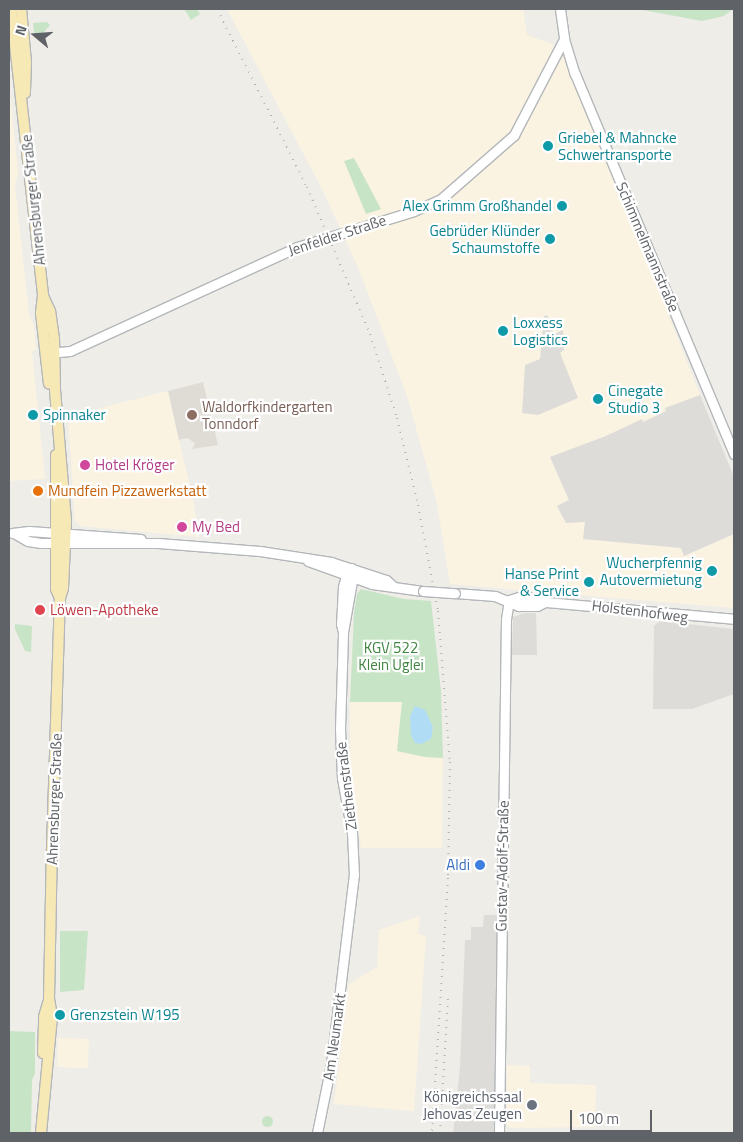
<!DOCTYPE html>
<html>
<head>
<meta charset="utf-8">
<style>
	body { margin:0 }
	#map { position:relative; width:743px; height:1142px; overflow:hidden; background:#efede8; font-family:"Titillium Web",sans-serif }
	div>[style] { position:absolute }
	.commercial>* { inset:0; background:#fbf3e1; transform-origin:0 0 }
	.industrial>* { inset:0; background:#dedcd9 }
	.education>* { inset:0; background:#dfdcd6 }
	.green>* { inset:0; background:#c8e4c7 }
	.round { border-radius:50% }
	.water>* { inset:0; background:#b0dcf6 }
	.roads { filter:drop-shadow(1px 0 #b4b7ba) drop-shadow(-1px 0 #b4b7ba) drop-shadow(0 1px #b4b7ba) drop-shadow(0 -1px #b4b7ba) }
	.tertiary>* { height:9px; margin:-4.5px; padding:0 4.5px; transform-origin:4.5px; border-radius:4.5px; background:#fff }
	.secondary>* { height:9px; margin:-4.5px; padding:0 4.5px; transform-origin:4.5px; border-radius:4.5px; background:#fff }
	.primary>* { height:10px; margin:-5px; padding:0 5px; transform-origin:5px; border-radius:5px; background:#f7e9b5 }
	.rail>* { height:2px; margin-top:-1px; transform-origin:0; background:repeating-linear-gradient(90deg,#b3b4b4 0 1px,transparent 0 7px) }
	.bridges { filter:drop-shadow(1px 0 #b4b6ba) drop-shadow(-1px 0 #b4b6ba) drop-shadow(0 1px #b4b6ba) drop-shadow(0 -1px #b4b6ba) }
	.secondary-bridge>* { height:9px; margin:-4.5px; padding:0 4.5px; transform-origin:4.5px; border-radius:4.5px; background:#fff }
	.dots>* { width:14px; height:14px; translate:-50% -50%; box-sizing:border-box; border:2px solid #fff; border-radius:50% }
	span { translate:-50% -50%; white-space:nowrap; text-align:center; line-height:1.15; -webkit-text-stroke:4.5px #fff; paint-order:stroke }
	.culture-label { font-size:15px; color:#0d838f }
	.left { translate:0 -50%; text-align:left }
	.right { translate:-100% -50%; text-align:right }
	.street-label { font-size:15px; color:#5f6266 }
	.education-label { font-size:15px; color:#785e54 }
	.hotel-label { font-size:15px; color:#b23c85 }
	.food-label { font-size:15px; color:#c56008 }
	.health-label { font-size:15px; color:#be3a42 }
	.park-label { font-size:15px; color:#408440 }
	.shop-label { font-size:15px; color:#366cbe }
	.worship-label { font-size:15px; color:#5b616d }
	.frame { position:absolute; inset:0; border:10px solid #5f6266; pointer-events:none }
	.north { position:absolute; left:10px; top:10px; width:50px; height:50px; -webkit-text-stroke:4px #fff; paint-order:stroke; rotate:288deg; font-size:14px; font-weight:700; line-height:20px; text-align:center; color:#5f6266 }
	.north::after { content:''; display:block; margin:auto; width:18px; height:22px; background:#5f6266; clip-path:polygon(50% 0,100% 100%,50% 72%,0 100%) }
	.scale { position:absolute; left:570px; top:1110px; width:82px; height:22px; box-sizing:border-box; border:2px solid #5f6266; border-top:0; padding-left:6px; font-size:15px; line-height:18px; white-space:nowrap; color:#5f6266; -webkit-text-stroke:4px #fff; paint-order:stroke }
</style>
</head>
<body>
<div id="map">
	<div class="commercial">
		<div style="clip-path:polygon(227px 9px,523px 9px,527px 35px,552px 44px,570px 66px,700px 395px,665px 408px,667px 411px,643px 422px,642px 419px,606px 436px,550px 457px,569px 500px,557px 506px,562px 516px,585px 522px,584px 539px,681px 548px,684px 556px,734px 534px,734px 608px,450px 584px,437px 503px,407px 396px,358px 267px,322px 189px)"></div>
		<div style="clip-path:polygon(9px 83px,18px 173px,15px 185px,29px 315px,34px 325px,36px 349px,32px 352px,45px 479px,9px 481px)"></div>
		<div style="clip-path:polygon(168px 391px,195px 509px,198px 537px,81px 526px,75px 521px,68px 417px,88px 415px,88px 411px)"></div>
		<div style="clip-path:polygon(350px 702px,402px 702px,397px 751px,425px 757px,443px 758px,442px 848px,361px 848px,350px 770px)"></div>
		<div style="clip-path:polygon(420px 916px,418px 934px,426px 936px,414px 1111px,334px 1104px,349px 984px,377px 967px,379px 930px)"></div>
		<div style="left:89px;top:1039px;width:29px;height:31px;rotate:92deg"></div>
		<div style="clip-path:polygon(507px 1065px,530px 1066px,530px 1083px,596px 1085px,595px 1127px,510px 1128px,506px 1124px)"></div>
	</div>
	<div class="industrial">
		<div style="clip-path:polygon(547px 315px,554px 334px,563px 330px,564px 350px,560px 353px,578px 398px,538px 415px,522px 413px,525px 365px,540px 359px,544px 316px)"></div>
		<div style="clip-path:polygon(700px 395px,734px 477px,734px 534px,684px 556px,681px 548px,583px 539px,585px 522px,566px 523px,557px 506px,569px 500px,550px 457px,606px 436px,642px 419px,643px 422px,666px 411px,665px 408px)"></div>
		<div style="clip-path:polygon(525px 613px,536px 613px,537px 655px,512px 655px,513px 617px)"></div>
		<div style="clip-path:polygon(660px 621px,734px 629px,734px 694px,692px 709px,653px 709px,654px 626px)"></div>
		<div style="clip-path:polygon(484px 915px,497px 915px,495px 1133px,453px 1133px,460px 1067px,465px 940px,471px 940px,471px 927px,483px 927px)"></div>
	</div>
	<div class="education">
		<div style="clip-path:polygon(203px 382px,218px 445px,192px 449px,195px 443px,187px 438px,179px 440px,168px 391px)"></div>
	</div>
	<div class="green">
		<div style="clip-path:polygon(184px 9px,197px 9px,200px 14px,191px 20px)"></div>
		<div style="clip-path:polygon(637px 9px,733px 9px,724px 16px,702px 21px)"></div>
		<div style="clip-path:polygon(47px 22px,50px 25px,38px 39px,35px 38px,33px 23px)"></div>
		<div style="clip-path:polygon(354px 158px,381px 209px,366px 214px,344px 161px)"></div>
		<div style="clip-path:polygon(361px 589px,404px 599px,431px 601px,441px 691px,443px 758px,425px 757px,397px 751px,402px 702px,350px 702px,354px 613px,357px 594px)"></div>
		<div style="clip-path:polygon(15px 624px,32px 626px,31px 652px,25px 651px,15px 629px)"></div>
		<div style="clip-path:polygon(60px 931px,88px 931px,84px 990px,60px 992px)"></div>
		<div style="clip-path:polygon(9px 1031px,35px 1032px,35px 1074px,32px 1080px,31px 1133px,9px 1133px)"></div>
		<div class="round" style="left:261.5px;top:1115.5px;width:11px;height:11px"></div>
	</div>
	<div class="water">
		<div style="clip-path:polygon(415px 706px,425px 710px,433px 727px,431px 739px,421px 744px,415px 743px,411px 735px,410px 716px)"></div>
	</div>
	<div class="roads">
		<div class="tertiary">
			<div style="left:560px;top:9px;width:30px;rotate:82deg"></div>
			<div style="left:564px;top:39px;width:37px;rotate:73deg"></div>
			<div style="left:575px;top:74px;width:412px;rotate:67.3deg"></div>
			<div style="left:48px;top:353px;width:22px;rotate:-5deg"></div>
			<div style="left:70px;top:351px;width:250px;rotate:-24.6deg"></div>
			<div style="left:297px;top:247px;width:122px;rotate:-17.1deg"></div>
			<div style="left:414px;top:211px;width:30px;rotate:-24deg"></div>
			<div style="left:441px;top:199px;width:97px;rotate:-41.2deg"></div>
			<div style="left:514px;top:135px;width:108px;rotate:-62.5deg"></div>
			<div style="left:317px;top:1133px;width:70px;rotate:-78.5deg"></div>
			<div style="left:331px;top:1064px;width:190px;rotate:-83.1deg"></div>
			<div style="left:354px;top:875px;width:42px;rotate:-92.7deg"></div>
			<div style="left:352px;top:833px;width:56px;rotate:-100.3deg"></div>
			<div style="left:342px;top:778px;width:49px;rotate:-92.3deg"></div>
			<div style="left:340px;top:729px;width:97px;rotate:-88.2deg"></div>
			<div style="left:343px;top:632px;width:58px;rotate:-80deg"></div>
			<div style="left:353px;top:575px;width:7px;rotate:-106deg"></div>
			<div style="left:351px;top:568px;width:6px;rotate:135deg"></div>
			<div style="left:347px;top:572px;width:16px;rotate:105deg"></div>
			<div style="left:343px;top:587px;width:37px;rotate:93deg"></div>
			<div style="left:341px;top:624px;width:8px;rotate:76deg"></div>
			<div style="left:499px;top:1133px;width:514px;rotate:-89.22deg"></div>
			<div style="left:506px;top:619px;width:19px;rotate:-81deg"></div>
		</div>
		<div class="secondary">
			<div style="left:12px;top:533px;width:17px;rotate:-7deg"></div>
			<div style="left:29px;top:531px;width:112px;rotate:4.1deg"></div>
			<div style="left:14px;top:533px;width:16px;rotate:30deg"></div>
			<div style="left:28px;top:541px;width:13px;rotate:9deg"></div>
			<div style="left:41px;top:543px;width:117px"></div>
			<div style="left:158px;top:543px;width:102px;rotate:4.5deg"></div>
			<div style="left:260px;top:551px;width:72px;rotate:8.8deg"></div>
			<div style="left:331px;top:562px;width:58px;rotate:18.1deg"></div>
			<div style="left:386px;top:580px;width:9px;rotate:41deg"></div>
			<div style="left:308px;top:561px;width:68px;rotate:19.8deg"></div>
			<div style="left:372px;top:584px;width:51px;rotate:7.8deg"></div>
			<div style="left:455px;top:593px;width:40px;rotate:4.3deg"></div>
			<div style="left:495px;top:596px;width:26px;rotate:23deg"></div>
			<div style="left:519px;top:606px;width:18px"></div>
			<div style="left:537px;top:606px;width:9px;rotate:-27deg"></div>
			<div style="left:509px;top:600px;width:10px;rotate:-17deg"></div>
			<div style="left:519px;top:597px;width:8px"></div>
			<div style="left:527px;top:597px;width:11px;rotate:5deg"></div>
			<div style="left:538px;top:598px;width:8px;rotate:30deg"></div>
			<div style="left:545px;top:602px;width:190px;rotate:5.1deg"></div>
		</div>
		<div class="primary">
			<div style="left:11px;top:9px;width:289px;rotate:83.6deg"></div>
			<div style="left:43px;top:296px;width:17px;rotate:97deg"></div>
			<div style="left:41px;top:313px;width:71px;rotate:83.6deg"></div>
			<div style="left:21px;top:9px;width:53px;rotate:84.6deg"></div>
			<div style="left:26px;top:62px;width:31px;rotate:92deg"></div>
			<div style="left:56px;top:455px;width:134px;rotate:90deg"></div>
			<div style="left:56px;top:589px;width:10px;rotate:66deg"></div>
			<div style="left:43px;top:1053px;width:36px;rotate:-88deg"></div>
			<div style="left:44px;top:1017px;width:15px;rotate:-74deg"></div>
			<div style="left:41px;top:1133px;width:117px;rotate:-84.6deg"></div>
			<div style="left:52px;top:1017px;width:18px;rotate:-99deg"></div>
			<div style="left:49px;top:999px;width:150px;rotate:-88.9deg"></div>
			<div style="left:52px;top:849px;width:251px;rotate:-88.2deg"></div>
			<div style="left:60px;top:598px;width:10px;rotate:-73deg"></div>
			<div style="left:63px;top:588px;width:67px;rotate:-87.4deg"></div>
			<div style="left:66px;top:521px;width:132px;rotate:-94.8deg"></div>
			<div style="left:55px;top:389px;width:50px;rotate:-91.1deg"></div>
			<div style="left:54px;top:339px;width:28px;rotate:-98deg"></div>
			<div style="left:50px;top:311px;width:17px;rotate:-115deg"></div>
		</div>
	</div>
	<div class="rail">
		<div style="left:217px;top:9px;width:199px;rotate:63.2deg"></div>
		<div style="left:307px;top:187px;width:160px;rotate:66.8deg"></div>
		<div style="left:370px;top:334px;width:88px;rotate:72.2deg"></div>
		<div style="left:397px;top:418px;width:89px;rotate:76.4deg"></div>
		<div style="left:418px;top:505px;width:108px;rotate:79.3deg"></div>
		<div style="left:438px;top:611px;width:151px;rotate:85.5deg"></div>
		<div style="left:450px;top:762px;width:116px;rotate:91deg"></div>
		<div style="left:448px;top:878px;width:256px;rotate:93.6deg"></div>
		<div style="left:440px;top:1133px;width:135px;rotate:-86.6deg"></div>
	</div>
	<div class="bridges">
		<div class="secondary-bridge">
			<div style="left:423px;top:591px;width:32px;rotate:4deg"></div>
		</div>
	</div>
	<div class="dots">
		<div style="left:548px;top:146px;background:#0f9aa8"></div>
		<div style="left:562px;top:206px;background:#0f9aa8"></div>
		<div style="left:550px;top:239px;background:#0f9aa8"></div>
		<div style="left:503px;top:331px;background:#0f9aa8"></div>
		<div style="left:598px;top:399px;background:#0f9aa8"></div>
		<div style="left:33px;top:415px;background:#0f9aa8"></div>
		<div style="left:192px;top:415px;background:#8d6e63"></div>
		<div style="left:85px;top:465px;background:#d1479c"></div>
		<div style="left:38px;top:491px;background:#e8710a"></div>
		<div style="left:182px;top:527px;background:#d1479c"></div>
		<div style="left:712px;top:571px;background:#0f9aa8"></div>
		<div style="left:589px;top:582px;background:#0f9aa8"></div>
		<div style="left:40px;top:610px;background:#e0444e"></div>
		<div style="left:480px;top:865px;background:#3f7fe0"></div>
		<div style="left:60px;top:1015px;background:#0f9aa8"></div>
		<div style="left:532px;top:1105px;background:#6b7280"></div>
	</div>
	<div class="culture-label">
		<span class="left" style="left:558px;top:146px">Griebel &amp; Mahncke<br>Schwertransporte</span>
		<span class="right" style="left:552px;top:206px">Alex Grimm Großhandel</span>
		<span class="right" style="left:540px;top:239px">Gebrüder Klünder<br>Schaumstoffe</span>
		<span class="left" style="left:513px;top:331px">Loxxess<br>Logistics</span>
		<span class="left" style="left:608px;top:399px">Cinegate<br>Studio 3</span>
		<span class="left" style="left:43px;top:415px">Spinnaker</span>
		<span class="right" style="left:702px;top:571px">Wucherpfennig<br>Autovermietung</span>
		<span class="right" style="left:579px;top:582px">Hanse Print<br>&amp; Service</span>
		<span class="left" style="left:70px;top:1015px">Grenzstein W195</span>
	</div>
	<div class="street-label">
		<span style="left:33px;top:200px;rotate:-96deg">Ahrensburger Straße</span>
		<span style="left:337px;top:235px;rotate:-18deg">Jenfelder Straße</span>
		<span style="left:648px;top:247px;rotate:67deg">Schimmelmannstraße</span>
		<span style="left:640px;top:611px;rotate:7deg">Holstenhofweg</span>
		<span style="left:346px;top:786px;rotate:-97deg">Ziethenstraße</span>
		<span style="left:54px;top:799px;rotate:-88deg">Ahrensburger Straße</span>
		<span style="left:502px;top:866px;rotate:-89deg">Gustav-Adolf-Straße</span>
		<span style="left:334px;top:1037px;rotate:-82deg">Am Neumarkt</span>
	</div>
	<div class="education-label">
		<span class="left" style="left:202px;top:415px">Waldorfkindergarten<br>Tonndorf</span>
	</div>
	<div class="hotel-label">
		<span class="left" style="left:95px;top:465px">Hotel Kröger</span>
		<span class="left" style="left:192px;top:527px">My Bed</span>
	</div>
	<div class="food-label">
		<span class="left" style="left:48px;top:491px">Mundfein Pizzawerkstatt</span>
	</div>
	<div class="health-label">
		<span class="left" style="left:50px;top:610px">Löwen-Apotheke</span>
	</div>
	<div class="park-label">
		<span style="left:391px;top:656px">KGV 522<br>Klein Uglei</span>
	</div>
	<div class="shop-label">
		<span class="right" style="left:470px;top:865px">Aldi</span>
	</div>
	<div class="worship-label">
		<span class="right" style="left:522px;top:1105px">Königreichssaal<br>Jehovas Zeugen</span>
	</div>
	<div class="frame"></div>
	<div class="north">N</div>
	<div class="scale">100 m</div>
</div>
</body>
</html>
